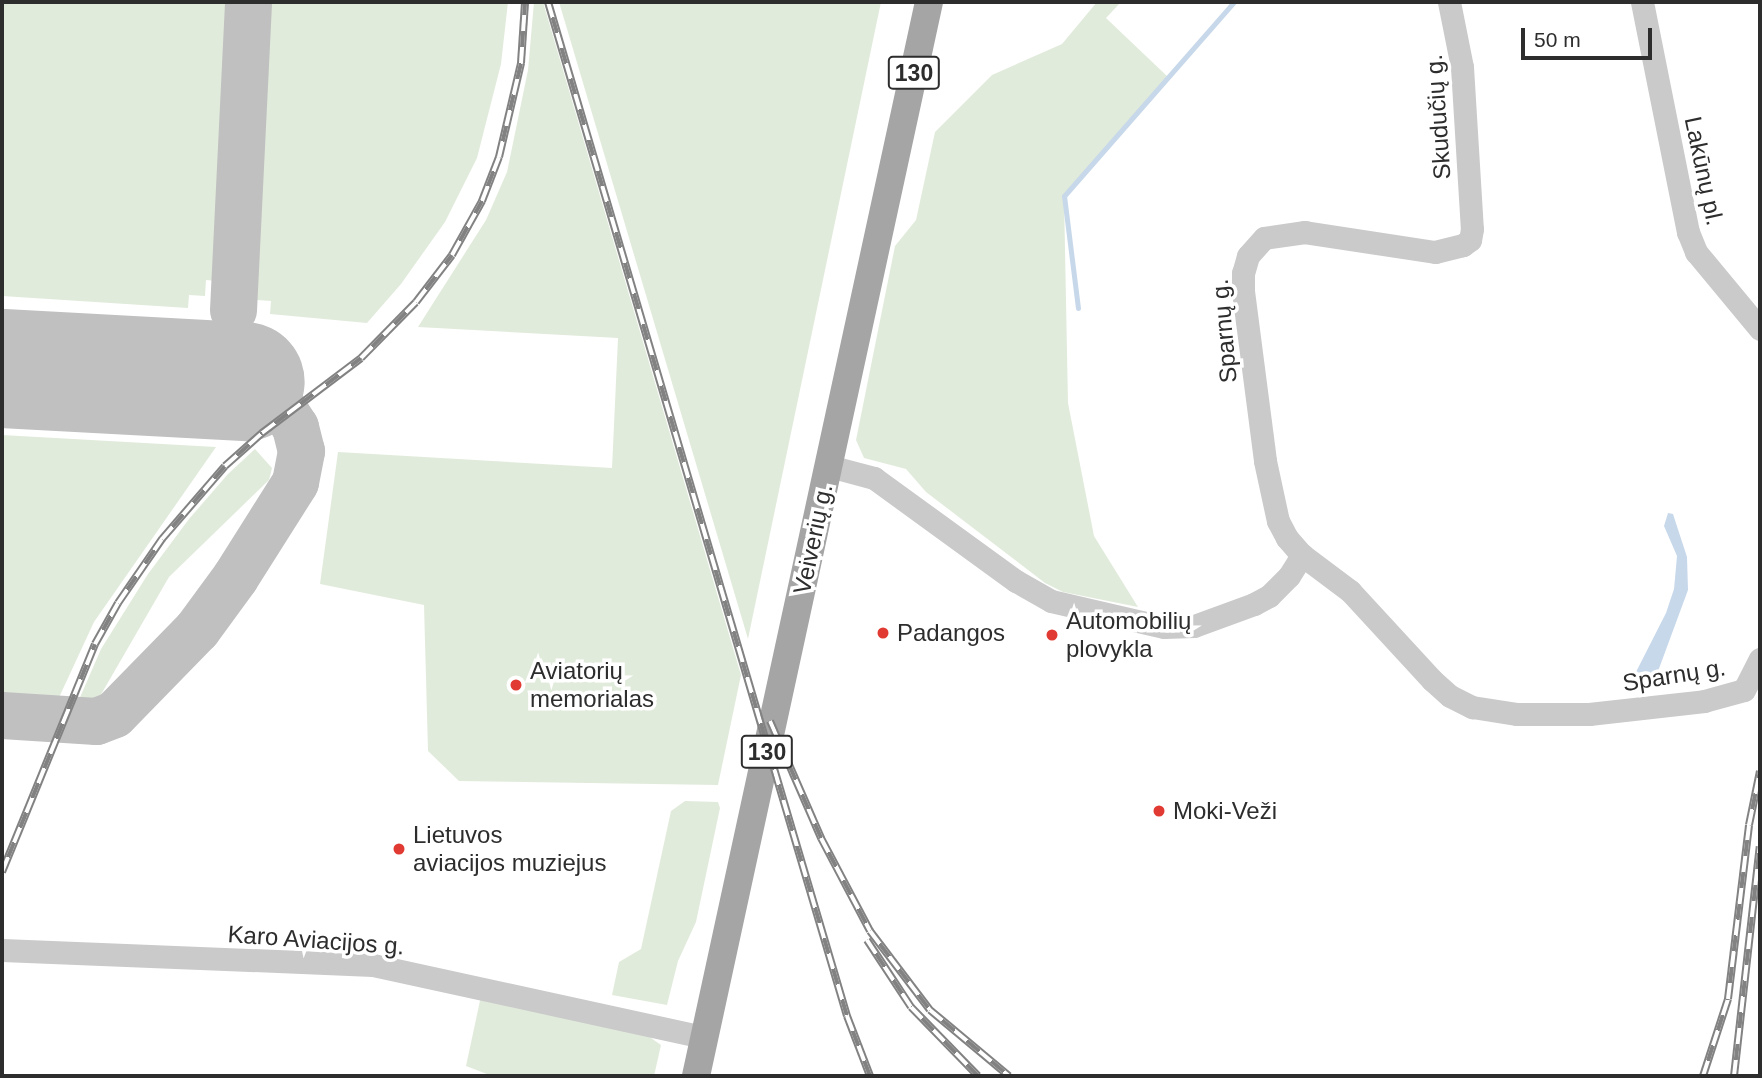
<!DOCTYPE html>
<html>
<head>
<meta charset="utf-8">
<style>
	body { margin:0 }
	#map { position:relative; width:1762px; height:1078px; overflow:hidden; background:#fff; font-family:Helvetica,sans-serif }
	div>[style] { position:absolute }
	.green>* { inset:0; background:#e1ebdb }
	.water>* { inset:0; background:#c7d8ea }
	.stream>* { height:5px; margin:-2.5px; padding:0 2.5px; transform-origin:2.5px; border-radius:2.5px; background:#c7d8ea }
	.taxiway>* { height:47px; margin:-23.5px; padding:0 23.5px; transform-origin:23.5px; border-radius:23.5px; background:#c0c0c0 }
	.runway>* { height:119px; margin:-59.5px; padding:0 59.5px; transform-origin:59.5px; border-radius:59.5px; background:#c0c0c0 }
	.minor>* { height:23px; margin:-11.5px; padding:0 11.5px; transform-origin:11.5px; border-radius:11.5px; background:#cacaca }
	.major>* { height:28px; margin:-14px; padding:0 14px; transform-origin:14px; border-radius:14px; background:#a5a5a5 }
	.rail>* { height:8px; margin-top:-4px; transform-origin:0; background:repeating-linear-gradient(90deg,#fff 0 16px,#828282 0 32px); box-sizing:border-box; border-block:2px solid #828282 }
	.dots>* { width:19px; height:19px; translate:-50% -50%; box-sizing:border-box; border:4px solid #fff; border-radius:50% }
	span { translate:-50% -50%; white-space:nowrap; text-align:center; line-height:1.15; -webkit-text-stroke:7px #fff; paint-order:stroke }
	.shield-label span { padding:2px 5px; background:#fff; border:2px solid; border-radius:5px; -webkit-text-stroke-width:0 }
	.shield-label { font-size:23px; color:#2d2d2d; font-weight:700 }
	.street-label { font-size:24px; color:#2d2d2d }
	.poi-label { font-size:24px; color:#2d2d2d }
	.left { translate:0 -50%; text-align:left }
	.frame { position:absolute; inset:0; border:4px solid #2d2d2d; pointer-events:none }
	.scale { position:absolute; left:1521px; top:28px; width:131px; height:32px; box-sizing:border-box; border:4px solid #2d2d2d; border-top:0; padding-left:9px; font-size:21px; line-height:24px; white-space:nowrap; color:#2d2d2d; -webkit-text-stroke:5px #fff; paint-order:stroke }
</style>
</head>
<body>
<div id="map">
	<div class="green">
		<div style="clip-path:polygon(2px 2px,232px 2px,216px 281px,206px 280px,205px 296px,189px 295px,188px 308px,2px 296px)"></div>
		<div style="clip-path:polygon(263px 2px,508px 2px,501px 64px,477px 158px,445px 222px,401px 284px,367px 323px,270px 314px,271px 301px,257px 300px,258px 283px,247px 282px)"></div>
		<div style="clip-path:polygon(534px 2px,543px 2px,741px 675px,718px 785px,459px 781px,428px 751px,424px 605px,320px 584px,338px 452px,612px 468px,618px 338px,418px 327px,486px 220px,507px 172px,528px 70px)"></div>
		<div style="clip-path:polygon(559px 2px,881px 2px,748px 639px)"></div>
		<div style="clip-path:polygon(1097px 2px,1121px 2px,1106px 18px,1168px 77px,1064px 197px,1068px 403px,1094px 536px,1138px 607px,1063px 592px,1045px 583px,926px 492px,906px 469px,864px 458px,856px 440px,895px 246px,916px 220px,935px 132px,992px 75px,1062px 44px)"></div>
		<div style="clip-path:polygon(2px 435px,216px 447px,94px 622px,56px 704px,2px 701px)"></div>
		<div style="clip-path:polygon(255px 449px,272px 468px,269px 480px,169px 577px,99px 698px,78px 702px,101px 649px,148px 574px,189px 519px,228px 474px)"></div>
		<div style="clip-path:polygon(685px 801px,718px 802px,720px 808px,696px 922px,678px 961px,667px 1005px,612px 995px,619px 962px,641px 949px,671px 811px)"></div>
		<div style="clip-path:polygon(481px 996px,644px 1033px,661px 1045px,654px 1076px,492px 1076px,466px 1066px)"></div>
	</div>
	<div class="water">
		<div style="clip-path:polygon(1668px 513px,1673px 514px,1687px 557px,1688px 590px,1657px 674px,1644px 681px,1636px 672px,1666px 613px,1674px 589px,1677px 556px,1664px 526px)"></div>
	</div>
	<div class="stream">
		<div style="left:1078px;top:308px;width:113px;rotate:-97.1deg"></div>
		<div style="left:1064px;top:196px;width:258px;rotate:-48.8deg"></div>
	</div>
	<div class="taxiway">
		<div style="left:233px;top:310px;width:308px;rotate:-87.2deg"></div>
		<div style="left:2px;top:715px;width:94px;rotate:3.7deg"></div>
		<div style="left:96px;top:721px;width:19px;rotate:-21deg"></div>
		<div style="left:114px;top:714px;width:119px;rotate:-45.7deg"></div>
		<div style="left:197px;top:629px;width:64px;rotate:-53.8deg"></div>
		<div style="left:235px;top:577px;width:112px;rotate:-57.7deg"></div>
		<div style="left:295px;top:482px;width:32px;rotate:-79deg"></div>
		<div style="left:301px;top:451px;width:25px;rotate:-104deg"></div>
		<div style="left:295px;top:427px;width:24px;rotate:-123deg"></div>
		<div style="left:282px;top:407px;width:25px;rotate:-138deg"></div>
		<div style="left:263px;top:390px;width:20px;rotate:-153deg"></div>
	</div>
	<div class="runway">
		<div style="left:2px;top:368px;width:243px;rotate:3.1deg"></div>
	</div>
	<div class="minor">
		<div style="left:1449px;top:2px;width:66px;rotate:78.7deg"></div>
		<div style="left:1462px;top:67px;width:162px;rotate:86.5deg"></div>
		<div style="left:1472px;top:229px;width:11px;rotate:100deg"></div>
		<div style="left:1470px;top:240px;width:9px;rotate:144deg"></div>
		<div style="left:1463px;top:245px;width:29px;rotate:166deg"></div>
		<div style="left:1435px;top:252px;width:132px;rotate:-171.3deg"></div>
		<div style="left:1305px;top:232px;width:41px;rotate:171.7deg"></div>
		<div style="left:1264px;top:238px;width:24px;rotate:132deg"></div>
		<div style="left:1248px;top:256px;width:18px;rotate:106deg"></div>
		<div style="left:1243px;top:273px;width:18px;rotate:90deg"></div>
		<div style="left:1243px;top:291px;width:171px;rotate:82.6deg"></div>
		<div style="left:1265px;top:461px;width:61px;rotate:77.8deg"></div>
		<div style="left:1278px;top:521px;width:19px;rotate:62deg"></div>
		<div style="left:1287px;top:538px;width:23px;rotate:49deg"></div>
		<div style="left:1302px;top:555px;width:60px;rotate:36.9deg"></div>
		<div style="left:1350px;top:591px;width:121px;rotate:47.3deg"></div>
		<div style="left:1432px;top:680px;width:24px;rotate:42deg"></div>
		<div style="left:1450px;top:696px;width:25px;rotate:27deg"></div>
		<div style="left:1472px;top:707px;width:46px;rotate:8.8deg"></div>
		<div style="left:1517px;top:714px;width:72px"></div>
		<div style="left:1589px;top:714px;width:116px;rotate:-6.4deg"></div>
		<div style="left:1704px;top:701px;width:41px;rotate:-15.4deg"></div>
		<div style="left:1744px;top:690px;width:35px;rotate:-63deg"></div>
		<div style="left:1642px;top:2px;width:235px;rotate:78.7deg"></div>
		<div style="left:1688px;top:232px;width:22px;rotate:68deg"></div>
		<div style="left:1696px;top:252px;width:100px;rotate:50.3deg"></div>
		<div style="left:829px;top:466px;width:47px;rotate:14.9deg"></div>
		<div style="left:874px;top:478px;width:175px;rotate:36deg"></div>
		<div style="left:1016px;top:581px;width:40px;rotate:29.7deg"></div>
		<div style="left:1051px;top:601px;width:116px;rotate:13deg"></div>
		<div style="left:1164px;top:627px;width:30px;rotate:-2deg"></div>
		<div style="left:1194px;top:626px;width:64px;rotate:-20.1deg"></div>
		<div style="left:1254px;top:604px;width:17px;rotate:-28deg"></div>
		<div style="left:1269px;top:596px;width:28px;rotate:-45deg"></div>
		<div style="left:1289px;top:576px;width:25px;rotate:-58deg"></div>
		<div style="left:2px;top:950px;width:371px;rotate:2.3deg"></div>
		<div style="left:373px;top:965px;width:339px;rotate:12.3deg"></div>
	</div>
	<div class="major">
		<div style="left:696px;top:1076px;width:1099px;rotate:-77.76deg"></div>
	</div>
	<div class="rail">
		<div style="left:548px;top:2px;width:1057px;rotate:73.57deg"></div>
		<div style="left:847px;top:1016px;width:64px;rotate:69deg"></div>
		<div style="left:770px;top:721px;width:128px;rotate:66.4deg"></div>
		<div style="left:821px;top:838px;width:105px;rotate:62.2deg"></div>
		<div style="left:870px;top:931px;width:99px;rotate:52.8deg"></div>
		<div style="left:930px;top:1010px;width:103px;rotate:39.9deg"></div>
		<div style="left:2px;top:872px;width:246px;rotate:-67.8deg"></div>
		<div style="left:95px;top:644px;width:47px;rotate:-60.7deg"></div>
		<div style="left:118px;top:603px;width:78px;rotate:-55.5deg"></div>
		<div style="left:162px;top:539px;width:96px;rotate:-49.2deg"></div>
		<div style="left:225px;top:466px;width:50px;rotate:-41.7deg"></div>
		<div style="left:262px;top:433px;width:124px;rotate:-37.1deg"></div>
		<div style="left:361px;top:358px;width:78px;rotate:-45.5deg"></div>
		<div style="left:416px;top:302px;width:59px;rotate:-52.5deg"></div>
		<div style="left:452px;top:255px;width:62px;rotate:-60.9deg"></div>
		<div style="left:482px;top:201px;width:47px;rotate:-68.9deg"></div>
		<div style="left:499px;top:157px;width:97px;rotate:-76.8deg"></div>
		<div style="left:521px;top:63px;width:61px;rotate:-86.2deg"></div>
		<div style="left:867px;top:940px;width:80px;rotate:56.7deg"></div>
		<div style="left:911px;top:1007px;width:96px;rotate:45.8deg"></div>
		<div style="left:1703px;top:1076px;width:81px;rotate:-72deg"></div>
		<div style="left:1728px;top:999px;width:175px;rotate:-83.1deg"></div>
		<div style="left:1749px;top:825px;width:55px;rotate:-78.5deg"></div>
		<div style="left:1734px;top:1076px;width:231px;rotate:-83.6deg"></div>
	</div>
	<div class="dots">
		<div style="left:883px;top:633px;background:#e13a32"></div>
		<div style="left:1052px;top:635px;background:#e13a32"></div>
		<div style="left:516px;top:685px;background:#e13a32"></div>
		<div style="left:1159px;top:811px;background:#e13a32"></div>
		<div style="left:399px;top:849px;background:#e13a32"></div>
	</div>
	<div class="shield-label">
		<span style="left:914px;top:73px">130</span>
		<span style="left:767px;top:752px">130</span>
	</div>
	<div class="street-label">
		<span style="left:1438px;top:117px;rotate:-94deg">Skudučių g.</span>
		<span style="left:1704px;top:171px;rotate:78deg">Lakūnų pl.</span>
		<span style="left:1224px;top:331px;rotate:-95deg">Sparnų g.</span>
		<span style="left:813px;top:539px;rotate:-78deg">Veiverių g.</span>
		<span style="left:1674px;top:675px;rotate:-9deg">Sparnų g.</span>
		<span style="left:316px;top:940px;rotate:4deg">Karo Aviacijos g.</span>
	</div>
	<div class="poi-label">
		<span class="left" style="left:1066px;top:635px">Automobilių<br>plovykla</span>
		<span class="left" style="left:897px;top:633px">Padangos</span>
		<span class="left" style="left:530px;top:685px">Aviatorių<br>memorialas</span>
		<span class="left" style="left:1173px;top:811px">Moki-Veži</span>
		<span class="left" style="left:413px;top:849px">Lietuvos<br>aviacijos muziejus</span>
	</div>
	<div class="frame"></div>
	<div class="scale">50 m</div>
</div>
</body>
</html>
